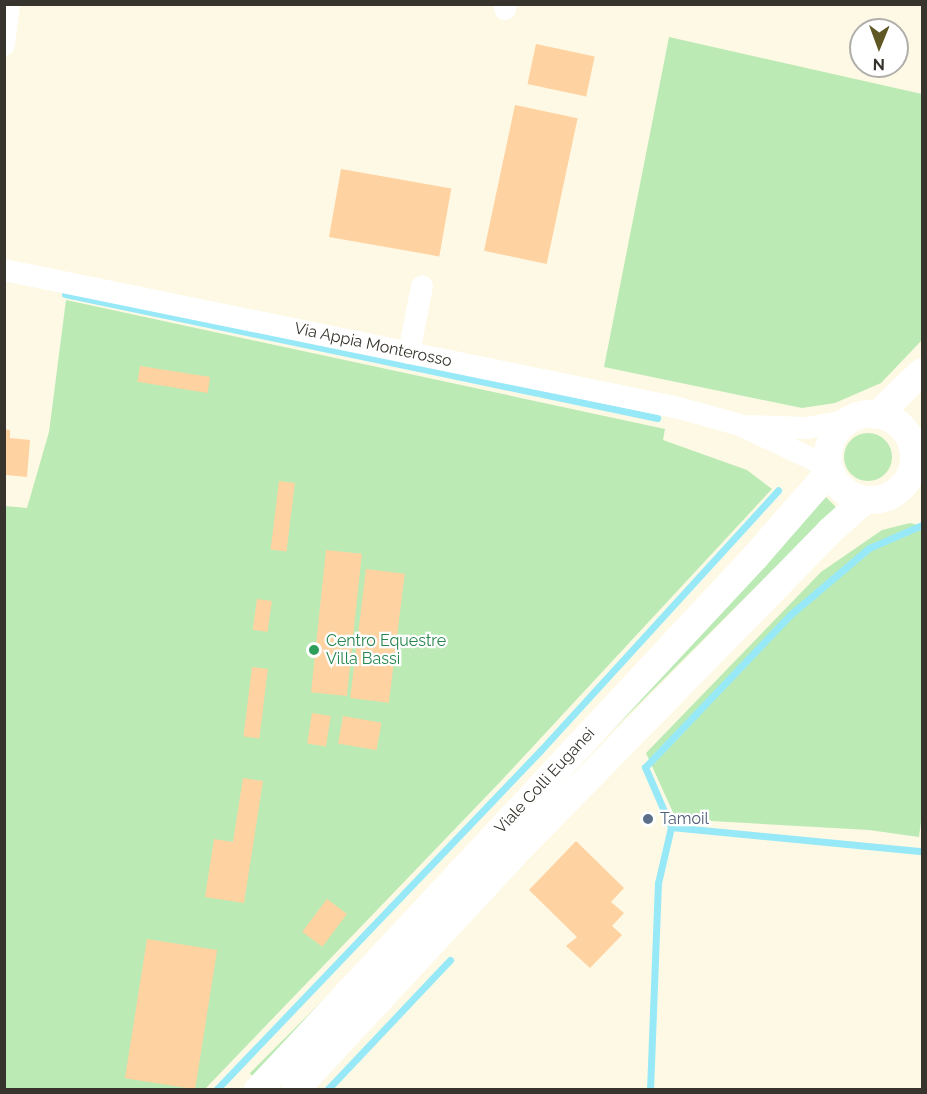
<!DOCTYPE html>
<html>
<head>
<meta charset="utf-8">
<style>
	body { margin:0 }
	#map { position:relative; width:927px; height:1094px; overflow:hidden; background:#fef9e4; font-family:Raleway,sans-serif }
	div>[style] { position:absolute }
	.green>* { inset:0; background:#bbeab5; transform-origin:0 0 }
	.round { border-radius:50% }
	.stream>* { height:7px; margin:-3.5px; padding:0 3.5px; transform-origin:3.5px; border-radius:3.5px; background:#98e9f8 }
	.building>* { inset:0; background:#ffd2a1; transform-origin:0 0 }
	.minor>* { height:22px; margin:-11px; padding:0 11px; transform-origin:11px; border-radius:11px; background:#fff }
	.major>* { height:28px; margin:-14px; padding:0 14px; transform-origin:14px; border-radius:14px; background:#fff }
	.major>.ring { margin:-14px; padding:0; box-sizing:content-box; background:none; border:28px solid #fff; border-radius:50% }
	.dots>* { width:16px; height:16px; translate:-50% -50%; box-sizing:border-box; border:3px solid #fff; border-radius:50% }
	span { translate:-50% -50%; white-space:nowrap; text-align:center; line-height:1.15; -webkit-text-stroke:4.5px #fff; paint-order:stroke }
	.street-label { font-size:16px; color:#36342c }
	.leisure-label { font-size:16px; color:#27864d }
	.left { translate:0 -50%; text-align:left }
	.service-label { font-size:16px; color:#4e5e75 }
	.frame { position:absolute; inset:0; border:6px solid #36342c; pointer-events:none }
	.north { position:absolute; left:849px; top:18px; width:60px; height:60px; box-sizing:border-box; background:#fff; border:2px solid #afaeab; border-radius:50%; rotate:181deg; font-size:16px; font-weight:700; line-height:24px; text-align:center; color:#36342c }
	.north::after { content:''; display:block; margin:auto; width:21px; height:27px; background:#5f5824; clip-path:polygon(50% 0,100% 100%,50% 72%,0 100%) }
</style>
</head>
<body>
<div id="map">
	<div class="green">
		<div style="clip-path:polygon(669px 37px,922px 94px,922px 340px,881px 383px,835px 403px,802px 408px,604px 367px)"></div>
		<div style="clip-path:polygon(66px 300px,665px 429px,663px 440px,747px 470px,772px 489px,501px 781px,205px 1089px,5px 1090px,5px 506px,27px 508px,49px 432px)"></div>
		<div class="round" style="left:844px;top:433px;width:48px;height:48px"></div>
		<div style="left:826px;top:497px;width:14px;height:815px;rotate:45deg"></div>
		<div style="clip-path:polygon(910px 523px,922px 526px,922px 814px,919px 837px,869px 830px,676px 819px,646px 753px,821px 572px,882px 530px)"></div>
	</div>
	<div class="stream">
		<div style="left:65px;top:294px;width:605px;rotate:11.83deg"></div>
		<div style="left:922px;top:525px;width:58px;rotate:156.5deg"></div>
		<div style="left:869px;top:548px;width:104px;rotate:139.7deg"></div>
		<div style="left:790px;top:615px;width:210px;rotate:133.6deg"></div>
		<div style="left:645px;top:767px;width:65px;rotate:66.6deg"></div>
		<div style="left:671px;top:827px;width:252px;rotate:5.5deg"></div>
		<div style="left:216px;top:1090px;width:469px;rotate:-46.3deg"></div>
		<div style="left:540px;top:751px;width:353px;rotate:-47.6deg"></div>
		<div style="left:327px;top:1090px;width:179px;rotate:-46.6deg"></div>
		<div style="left:650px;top:1090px;width:207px;rotate:-87.8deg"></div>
		<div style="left:658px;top:883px;width:57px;rotate:-76.9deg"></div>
	</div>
	<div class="building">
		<div style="left:536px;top:44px;width:60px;height:41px;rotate:12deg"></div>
		<div style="left:515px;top:105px;width:64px;height:149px;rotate:12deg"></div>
		<div style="left:341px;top:169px;width:112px;height:69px;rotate:10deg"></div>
		<div style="left:140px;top:366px;width:71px;height:16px;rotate:9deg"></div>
		<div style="clip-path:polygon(4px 429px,10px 430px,10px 438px,30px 440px,27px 477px,6px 475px)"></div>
		<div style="left:279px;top:481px;width:16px;height:69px;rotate:7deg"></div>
		<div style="left:326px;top:550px;width:36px;height:143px;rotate:6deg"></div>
		<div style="left:366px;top:569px;width:39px;height:130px;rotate:7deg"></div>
		<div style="left:257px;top:599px;width:15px;height:31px;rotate:8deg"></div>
		<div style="left:252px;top:667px;width:16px;height:70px;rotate:7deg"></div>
		<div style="left:312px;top:713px;width:19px;height:31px;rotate:9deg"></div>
		<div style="left:343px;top:716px;width:39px;height:28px;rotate:10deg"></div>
		<div style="clip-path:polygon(243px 778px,263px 781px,244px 903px,205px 897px,214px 839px,233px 842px)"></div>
		<div style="clip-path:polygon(576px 841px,624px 888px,611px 902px,624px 913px,612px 926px,622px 935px,590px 968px,566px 946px,577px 937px,529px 890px)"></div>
		<div style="left:327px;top:899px;width:25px;height:41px;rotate:37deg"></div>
		<div style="left:147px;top:939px;width:71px;height:141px;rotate:9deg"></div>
	</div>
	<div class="minor">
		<div style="left:505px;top:9px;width:5px;rotate:-79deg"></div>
		<div style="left:4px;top:45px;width:41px;rotate:-83deg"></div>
		<div style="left:4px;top:270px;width:689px;rotate:11.55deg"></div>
		<div style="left:679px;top:408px;width:63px;rotate:15.6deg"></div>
		<div style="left:740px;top:425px;width:98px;rotate:25.3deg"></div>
		<div style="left:409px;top:353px;width:68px;rotate:-79deg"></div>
		<div style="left:750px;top:426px;width:57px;rotate:2deg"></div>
		<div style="left:807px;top:428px;width:44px;rotate:-10.5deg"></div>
	</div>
	<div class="major">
		<div class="ring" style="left:828px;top:414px;width:58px;height:58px"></div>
		<div style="left:877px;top:415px;width:62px;rotate:-43.7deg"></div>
		<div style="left:258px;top:1090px;width:729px;rotate:-47deg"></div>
		<div style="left:755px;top:557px;width:114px;rotate:-48.9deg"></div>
		<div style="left:295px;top:1090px;width:322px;rotate:-47.1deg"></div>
		<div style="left:514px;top:854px;width:452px;rotate:-45.6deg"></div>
		<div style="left:830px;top:531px;width:47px;rotate:-41.5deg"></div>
	</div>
	<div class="dots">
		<div style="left:314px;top:650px;background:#2e9e5b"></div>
		<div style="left:648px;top:819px;background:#5c6f8a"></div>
	</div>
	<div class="street-label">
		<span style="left:373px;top:345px;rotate:12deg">Via Appia Monterosso</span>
		<span style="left:545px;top:781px;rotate:-47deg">Viale Colli Euganei</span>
	</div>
	<div class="leisure-label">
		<span class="left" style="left:326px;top:650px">Centro Equestre<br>Villa Bassi</span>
	</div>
	<div class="service-label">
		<span class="left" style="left:660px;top:819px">Tamoil</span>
	</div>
	<div class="frame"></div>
	<div class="north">N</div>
</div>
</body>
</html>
